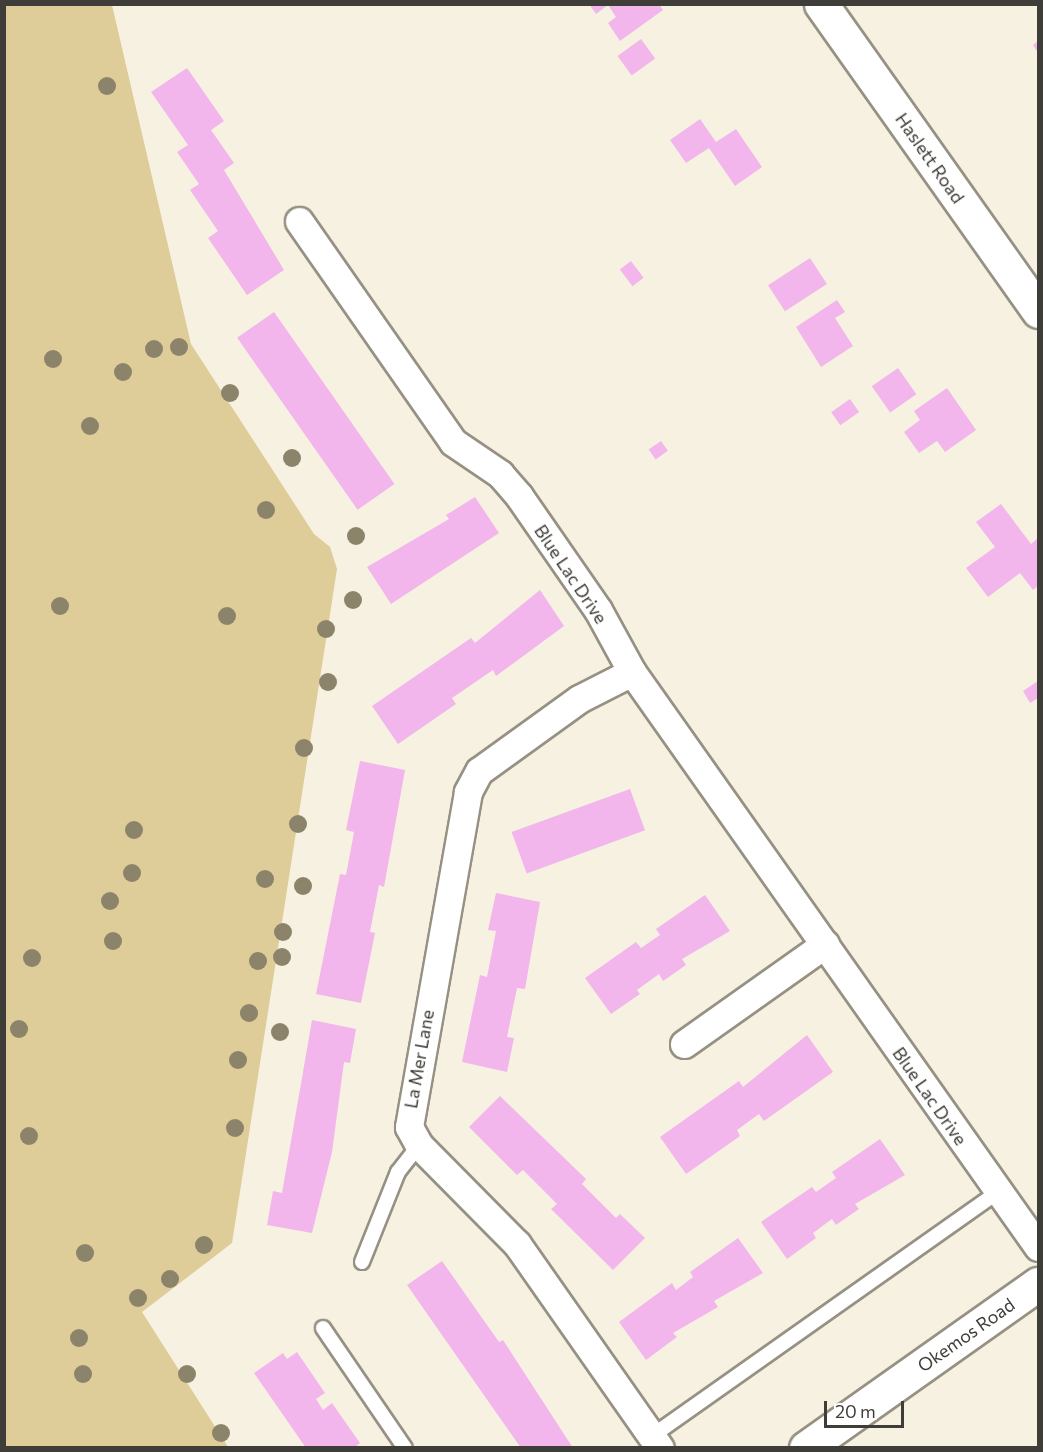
<!DOCTYPE html>
<html>
<head>
<meta charset="utf-8">
<style>
	body { margin:0 }
	#map { position:relative; width:1043px; height:1452px; overflow:hidden; background:#f6f1e1; font-family:Commissioner,sans-serif }
	div>[style] { position:absolute }
	.green>* { inset:0; background:#decc99 }
	.building>* { inset:0; background:#f3b6ec; transform-origin:0 0 }
	.roads { filter:drop-shadow(2px 0 #969183) drop-shadow(-2px 0 #969183) drop-shadow(0 2px #969183) drop-shadow(0 -2px #969183) }
	.service>* { height:14px; margin:-7px; padding:0 7px; transform-origin:7px; border-radius:7px; background:#fff }
	.minor>* { height:27px; margin:-13.5px; padding:0 13.5px; transform-origin:13.5px; border-radius:13.5px; background:#fff }
	.tertiary>* { height:33px; margin:-16.5px; padding:0 16.5px; transform-origin:16.5px; border-radius:16.5px; background:#fff }
	.secondary>* { height:33px; margin:-16.5px; padding:0 16.5px; transform-origin:16.5px; border-radius:16.5px; background:#fff }
	.trees>* { width:18px; height:18px; margin:-9px; border-radius:50%; background:#8c846a }
	span { translate:-50% -50%; white-space:nowrap; text-align:center; line-height:1.15; -webkit-text-stroke:6px #fff; paint-order:stroke }
	.street-label { font-size:18px; color:#3f3d37 }
	.frame { position:absolute; inset:0; border:6px solid #3f3d37; pointer-events:none }
	.scale { position:absolute; left:824px; top:1401px; width:80px; height:27px; box-sizing:border-box; border:3px solid #3f3d37; border-top:0; padding-left:8px; font-size:18px; line-height:21px; white-space:nowrap; color:#3f3d37; -webkit-text-stroke:4px #fff; paint-order:stroke }
</style>
</head>
<body>
<div id="map">
	<div class="green">
		<div style="clip-path:polygon(5px 4px,112px 5px,191px 344px,314px 534px,330px 547px,337px 569px,232px 1243px,142px 1312px,228px 1447px,5px 1447px)"></div>
	</div>
	<div class="building">
		<div style="clip-path:polygon(589px 4px,659px 4px,663px 10px,620px 41px,608px 23px,616px 17px,608px 5px,596px 14px)"></div>
		<div style="left:641px;top:39px;width:24px;height:29px;rotate:54deg"></div>
		<div style="clip-path:polygon(1038px 41px,1038px 53px,1033px 45px)"></div>
		<div style="clip-path:polygon(187px 68px,224px 121px,211px 130px,234px 163px,224px 170px,284px 270px,247px 295px,208px 238px,218px 231px,190px 190px,199px 184px,177px 152px,188px 145px,151px 92px)"></div>
		<div style="clip-path:polygon(700px 119px,716px 142px,736px 129px,762px 167px,735px 186px,709px 148px,686px 163px,670px 140px)"></div>
		<div style="left:810px;top:258px;width:31px;height:50px;rotate:57deg"></div>
		<div style="left:631px;top:261px;width:21px;height:14px;rotate:53deg"></div>
		<div style="clip-path:polygon(837px 300px,845px 312px,835px 318px,853px 346px,821px 367px,796px 327px)"></div>
		<div style="left:274px;top:312px;width:210px;height:45px;rotate:55deg"></div>
		<div style="left:898px;top:368px;width:32px;height:32px;rotate:55deg"></div>
		<div style="clip-path:polygon(947px 388px,976px 430px,945px 452px,937px 441px,919px 453px,904px 432px,920px 420px,914px 411px)"></div>
		<div style="left:850px;top:399px;width:16px;height:23px;rotate:55deg"></div>
		<div style="left:661px;top:441px;width:12px;height:15px;rotate:55deg"></div>
		<div style="clip-path:polygon(475px 497px,499px 533px,391px 604px,367px 567px,449px 519px,446px 515px)"></div>
		<div style="clip-path:polygon(1001px 504px,1031px 544px,1038px 538px,1038px 586px,1033px 590px,1020px 573px,988px 597px,966px 568px,995px 547px,976px 522px)"></div>
		<div style="clip-path:polygon(540px 590px,564px 626px,496px 676px,493px 670px,452px 698px,456px 704px,398px 744px,372px 706px,471px 638px,475px 643px)"></div>
		<div style="clip-path:polygon(1038px 681px,1038px 698px,1030px 703px,1023px 691px)"></div>
		<div style="clip-path:polygon(360px 761px,405px 770px,384px 887px,379px 885px,370px 932px,375px 933px,361px 1003px,316px 994px,340px 874px,346px 875px,354px 832px,346px 830px)"></div>
		<div style="left:630px;top:789px;width:44px;height:126px;rotate:70deg"></div>
		<div style="clip-path:polygon(496px 893px,540px 902px,525px 989px,517px 988px,507px 1037px,514px 1038px,507px 1072px,462px 1062px,480px 975px,487px 977px,496px 931px,488px 930px)"></div>
		<div style="clip-path:polygon(705px 895px,730px 931px,682px 959px,686px 965px,663px 981px,659px 974px,637px 990px,640px 994px,611px 1014px,585px 978px,636px 942px,641px 948px,660px 935px,656px 929px)"></div>
		<div style="clip-path:polygon(312px 1020px,356px 1029px,350px 1063px,344px 1062px,332px 1152px,312px 1233px,267px 1225px,273px 1191px,282px 1193px)"></div>
		<div style="clip-path:polygon(807px 1035px,833px 1072px,764px 1121px,759px 1114px,737px 1130px,740px 1136px,686px 1174px,660px 1137px,739px 1081px,743px 1087px)"></div>
		<div style="clip-path:polygon(500px 1096px,586px 1179px,582px 1184px,616px 1218px,620px 1214px,645px 1238px,613px 1270px,551px 1209px,557px 1204px,523px 1170px,517px 1175px,469px 1127px)"></div>
		<div style="clip-path:polygon(880px 1139px,905px 1175px,855px 1204px,859px 1209px,836px 1225px,832px 1219px,813px 1233px,816px 1238px,787px 1259px,761px 1222px,812px 1187px,816px 1192px,836px 1178px,832px 1172px)"></div>
		<div style="clip-path:polygon(738px 1238px,763px 1273px,714px 1301px,718px 1307px,673px 1333px,677px 1337px,646px 1360px,619px 1322px,672px 1283px,676px 1290px,693px 1277px,690px 1272px)"></div>
		<div style="clip-path:polygon(442px 1261px,499px 1342px,503px 1340px,573px 1448px,521px 1448px,502px 1421px,407px 1285px)"></div>
		<div style="clip-path:polygon(297px 1352px,325px 1393px,316px 1399px,323px 1410px,332px 1403px,360px 1443px,354px 1448px,306px 1448px,254px 1373px,283px 1353px,287px 1359px)"></div>
	</div>
	<div class="roads">
		<div class="service">
			<div style="left:362px;top:1262px;width:97px;rotate:-68.2deg"></div>
			<div style="left:398px;top:1172px;width:34px;rotate:-52deg"></div>
			<div style="left:323px;top:1328px;width:145px;rotate:55.7deg"></div>
			<div style="left:652px;top:1436px;width:423px;rotate:-35.2deg"></div>
		</div>
		<div class="minor">
			<div style="left:299px;top:221px;width:269px;rotate:55.1deg"></div>
			<div style="left:453px;top:442px;width:57px;rotate:34.2deg"></div>
			<div style="left:500px;top:474px;width:29px;rotate:49deg"></div>
			<div style="left:519px;top:496px;width:139px;rotate:55.3deg"></div>
			<div style="left:598px;top:610px;width:71px;rotate:61.3deg"></div>
			<div style="left:632px;top:672px;width:704px;rotate:54.77deg"></div>
			<div style="left:632px;top:672px;width:59px;rotate:153deg"></div>
			<div style="left:579px;top:699px;width:123px;rotate:144.2deg"></div>
			<div style="left:479px;top:771px;width:24px;rotate:118deg"></div>
			<div style="left:468px;top:792px;width:340px;rotate:100deg"></div>
			<div style="left:409px;top:1127px;width:21px;rotate:61deg"></div>
			<div style="left:419px;top:1145px;width:139px;rotate:45.3deg"></div>
			<div style="left:517px;top:1244px;width:249px;rotate:55deg"></div>
			<div style="left:684px;top:1044px;width:173px;rotate:-35.3deg"></div>
		</div>
		<div class="tertiary">
			<div style="left:806px;top:1448px;width:284px;rotate:-35.3deg"></div>
		</div>
		<div class="secondary">
			<div style="left:821px;top:4px;width:376px;rotate:54.7deg"></div>
		</div>
	</div>
	<div class="trees">
		<div style="left:107px;top:86px"></div>
		<div style="left:179px;top:347px"></div>
		<div style="left:154px;top:349px"></div>
		<div style="left:53px;top:359px"></div>
		<div style="left:123px;top:372px"></div>
		<div style="left:230px;top:393px"></div>
		<div style="left:90px;top:426px"></div>
		<div style="left:292px;top:458px"></div>
		<div style="left:266px;top:510px"></div>
		<div style="left:356px;top:536px"></div>
		<div style="left:353px;top:600px"></div>
		<div style="left:60px;top:606px"></div>
		<div style="left:227px;top:616px"></div>
		<div style="left:326px;top:629px"></div>
		<div style="left:328px;top:682px"></div>
		<div style="left:304px;top:748px"></div>
		<div style="left:298px;top:824px"></div>
		<div style="left:134px;top:830px"></div>
		<div style="left:132px;top:873px"></div>
		<div style="left:265px;top:879px"></div>
		<div style="left:303px;top:886px"></div>
		<div style="left:110px;top:901px"></div>
		<div style="left:283px;top:932px"></div>
		<div style="left:113px;top:941px"></div>
		<div style="left:282px;top:957px"></div>
		<div style="left:32px;top:958px"></div>
		<div style="left:258px;top:961px"></div>
		<div style="left:249px;top:1013px"></div>
		<div style="left:19px;top:1029px"></div>
		<div style="left:280px;top:1032px"></div>
		<div style="left:238px;top:1060px"></div>
		<div style="left:235px;top:1128px"></div>
		<div style="left:29px;top:1136px"></div>
		<div style="left:204px;top:1245px"></div>
		<div style="left:85px;top:1253px"></div>
		<div style="left:170px;top:1279px"></div>
		<div style="left:138px;top:1298px"></div>
		<div style="left:79px;top:1338px"></div>
		<div style="left:83px;top:1374px"></div>
		<div style="left:187px;top:1374px"></div>
		<div style="left:221px;top:1433px"></div>
	</div>
	<div class="street-label">
		<span style="left:930px;top:158px;rotate:55deg">Haslett Road</span>
		<span style="left:571px;top:574px;rotate:56deg">Blue Lac Drive</span>
		<span style="left:419px;top:1059px;rotate:-80deg">La Mer Lane</span>
		<span style="left:930px;top:1096px;rotate:55deg">Blue Lac Drive</span>
		<span style="left:966px;top:1335px;rotate:-35deg">Okemos Road</span>
	</div>
	<div class="frame"></div>
	<div class="scale">20 m</div>
</div>
</body>
</html>
